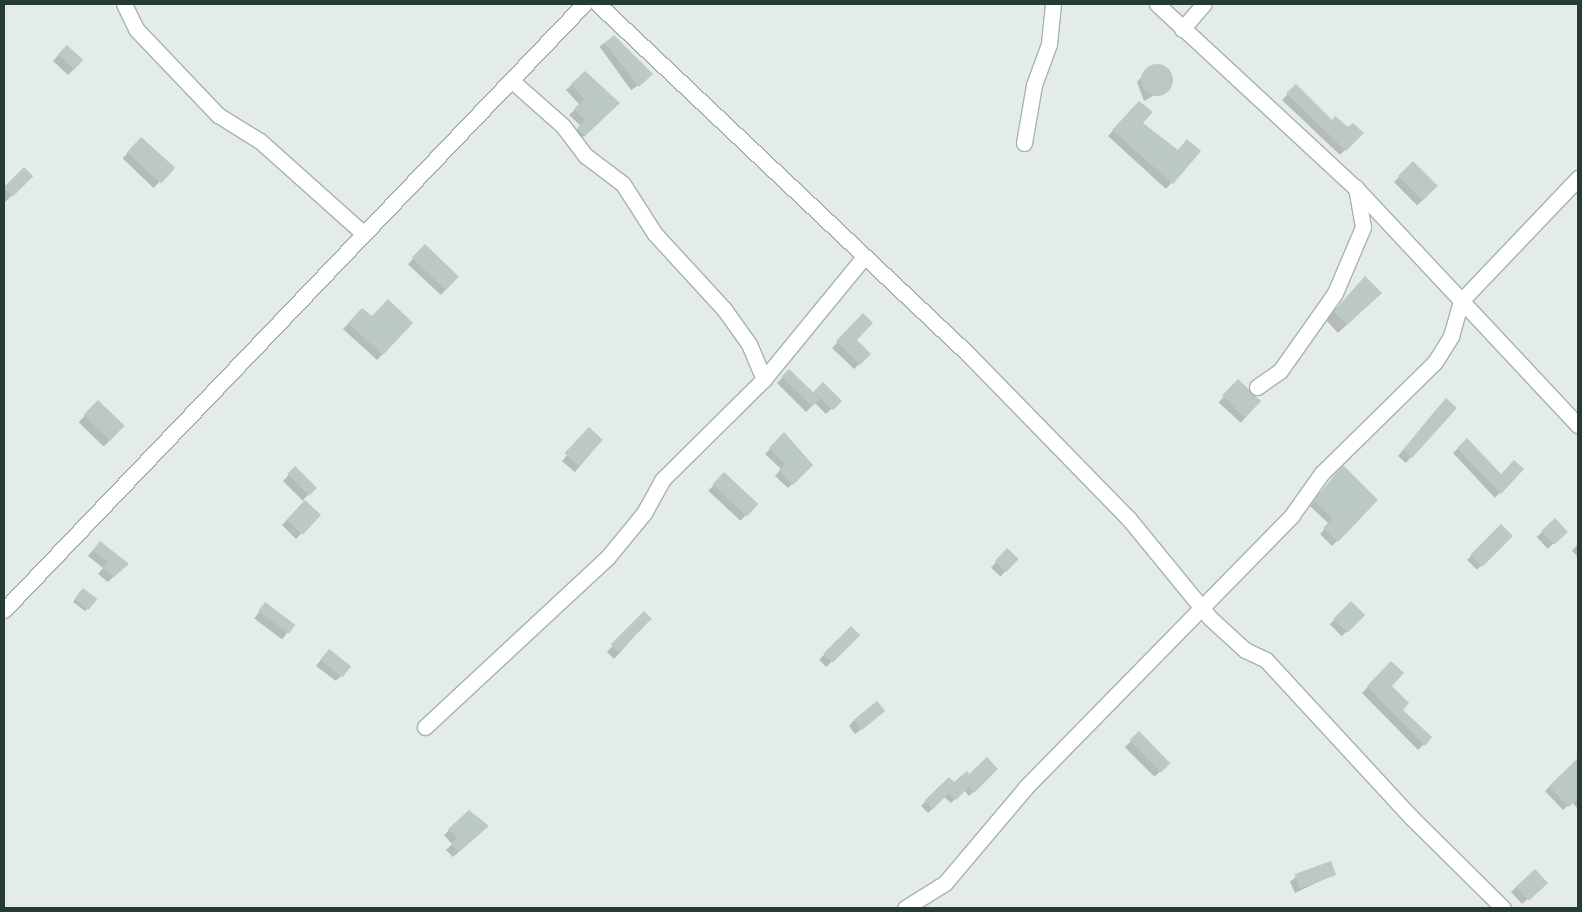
<!DOCTYPE html>
<html>
<head>
<meta charset="utf-8">
<style>
	body { margin:0 }
	#map { position:relative; width:1582px; height:912px; overflow:hidden; background:#e3ece7; font-family:Commissioner,sans-serif }
	div>[style] { position:absolute }
	.shadow>* { inset:0; background:#0003; transform-origin:0 0 }
	.building>* { inset:0; background:#bcc9c3; transform-origin:0 0 }
	.round { border-radius:50% }
	.roads { filter:drop-shadow(1px 0 #a6b4ad) drop-shadow(-1px 0 #a6b4ad) drop-shadow(0 1px #a6b4ad) drop-shadow(0 -1px #a6b4ad) }
	.minor>* { height:15px; margin:-7.5px; padding:0 7.5px; transform-origin:7.5px; border-radius:7.5px; background:#fff }
	span { translate:-50% -50%; white-space:nowrap; text-align:center; line-height:1.15; -webkit-text-stroke:4px #f4f9f6; paint-order:stroke }
	.frame { position:absolute; inset:0; border:5px solid #243c33; pointer-events:none }
</style>
</head>
<body>
<div id="map">
	<div class="shadow">
		<div style="left:614px;top:36px;width:54px;height:18px;rotate:54deg"></div>
		<div style="clip-path:polygon(61px 52px,74px 69px,68px 75px,53px 61px)"></div>
		<div style="clip-path:polygon(1149px 68px,1165px 68px,1171px 77px,1169px 87px,1144px 101px,1137px 82px)"></div>
		<div style="clip-path:polygon(585px 72px,618px 103px,579px 141px,573px 134px,581px 126px,569px 115px,580px 105px,566px 90px)"></div>
		<div style="clip-path:polygon(1296px 86px,1331px 121px,1362px 133px,1340px 155px,1282px 100px)"></div>
		<div style="clip-path:polygon(1134px 108px,1142px 123px,1177px 151px,1199px 151px,1166px 189px,1108px 136px)"></div>
		<div style="left:142px;top:138px;width:43px;height:28px;rotate:44deg"></div>
		<div style="left:1413px;top:163px;width:33px;height:27px;rotate:45deg"></div>
		<div style="clip-path:polygon(24px 169px,32px 176px,4px 203px,4px 190px)"></div>
		<div style="left:425px;top:246px;width:45px;height:25px;rotate:43deg"></div>
		<div style="clip-path:polygon(1357px 286px,1372px 301px,1338px 333px,1326px 320px)"></div>
		<div style="clip-path:polygon(362px 309px,372px 318px,412px 323px,377px 360px,343px 329px)"></div>
		<div style="clip-path:polygon(863px 315px,855px 340px,869px 354px,854px 369px,832px 348px)"></div>
		<div style="clip-path:polygon(789px 371px,813px 393px,823px 383px,840px 401px,826px 414px,815px 403px,806px 412px,777px 383px)"></div>
		<div style="left:1238px;top:381px;width:30px;height:29px;rotate:42deg"></div>
		<div style="left:98px;top:402px;width:35px;height:28px;rotate:44deg"></div>
		<div style="clip-path:polygon(1440px 405px,1411px 457px,1406px 463px,1398px 456px)"></div>
		<div style="left:589px;top:429px;width:17px;height:42px;rotate:40deg"></div>
		<div style="clip-path:polygon(784px 434px,811px 465px,788px 488px,775px 476px,781px 469px,765px 454px)"></div>
		<div style="clip-path:polygon(1467px 440px,1501px 475px,1522px 469px,1495px 498px,1453px 453px)"></div>
		<div style="clip-path:polygon(295px 468px,315px 488px,303px 500px,319px 515px,296px 539px,282px 525px,304px 502px,283px 481px)"></div>
		<div style="clip-path:polygon(1339px 472px,1376px 500px,1332px 546px,1320px 534px,1329px 524px,1310px 506px)"></div>
		<div style="left:724px;top:474px;width:44px;height:23px;rotate:43deg"></div>
		<div style="left:1555px;top:520px;width:16px;height:25px;rotate:47deg"></div>
		<div style="left:1501px;top:526px;width:14px;height:48px;rotate:45deg"></div>
		<div style="clip-path:polygon(1578px 544px,1578px 557px,1572px 551px)"></div>
		<div style="clip-path:polygon(94px 549px,127px 564px,108px 582px,98px 574px,103px 568px,88px 556px)"></div>
		<div style="left:1007px;top:550px;width:13px;height:24px;rotate:42deg"></div>
		<div style="clip-path:polygon(80px 592px,87px 609px,85px 611px,73px 602px)"></div>
		<div style="left:1351px;top:603px;width:17px;height:30px;rotate:45deg"></div>
		<div style="left:265px;top:604px;width:35px;height:18px;rotate:37deg"></div>
		<div style="clip-path:polygon(638px 618px,650px 619px,614px 659px,607px 652px)"></div>
		<div style="left:851px;top:628px;width:10px;height:45px;rotate:45deg"></div>
		<div style="clip-path:polygon(324px 656px,341px 676px,336px 681px,316px 666px)"></div>
		<div style="clip-path:polygon(1391px 662px,1390px 686px,1401px 710px,1431px 737px,1418px 750px,1362px 693px)"></div>
		<div style="clip-path:polygon(878px 716px,855px 734px,849px 726px,854px 720px)"></div>
		<div style="left:1139px;top:733px;width:42px;height:20px;rotate:45deg"></div>
		<div style="clip-path:polygon(1578px 760px,1578px 809px,1572px 802px,1563px 810px,1545px 791px)"></div>
		<div style="clip-path:polygon(997px 769px,969px 796px,964px 790px,951px 803px,944px 797px,928px 813px,921px 806px,949px 779px,954px 784px)"></div>
		<div style="clip-path:polygon(449px 830px,482px 831px,453px 857px,446px 850px,452px 844px,444px 835px)"></div>
		<div style="clip-path:polygon(1335px 874px,1295px 893px,1290px 882px,1296px 877px)"></div>
		<div style="clip-path:polygon(1516px 887px,1540px 888px,1522px 904px,1511px 892px)"></div>
	</div>
	<div class="building">
		<div style="clip-path:polygon(614px 35px,653px 74px,639px 87px,605px 43px)"></div>
		<div style="left:67px;top:45px;width:22px;height:13px;rotate:43deg"></div>
		<div class="round" style="left:1141px;top:64px;width:32px;height:32px"></div>
		<div style="clip-path:polygon(585px 71px,620px 103px,585px 136px,577px 128px,585px 120px,574px 109px,584px 99px,571px 84px)"></div>
		<div style="clip-path:polygon(1296px 84px,1332px 120px,1335px 116px,1348px 127px,1353px 123px,1364px 133px,1346px 151px,1286px 93px)"></div>
		<div style="clip-path:polygon(1139px 101px,1153px 112px,1143px 123px,1178px 150px,1187px 139px,1201px 151px,1173px 184px,1112px 130px)"></div>
		<div style="left:141px;top:137px;width:46px;height:21px;rotate:42deg"></div>
		<div style="left:1413px;top:161px;width:35px;height:21px;rotate:45deg"></div>
		<div style="left:24px;top:167px;width:13px;height:29px;rotate:45deg"></div>
		<div style="left:425px;top:244px;width:47px;height:19px;rotate:44deg"></div>
		<div style="clip-path:polygon(1365px 276px,1382px 293px,1347px 325px,1334px 311px)"></div>
		<div style="clip-path:polygon(388px 299px,413px 323px,383px 355px,348px 323px,362px 308px,372px 316px)"></div>
		<div style="clip-path:polygon(863px 313px,873px 323px,857px 340px,871px 354px,860px 365px,836px 341px)"></div>
		<div style="left:789px;top:369px;width:43px;height:11px;rotate:44deg"></div>
		<div style="left:1238px;top:379px;width:32px;height:23px;rotate:44deg"></div>
		<div style="left:823px;top:382px;width:27px;height:13px;rotate:45deg"></div>
		<div style="clip-path:polygon(1446px 398px,1457px 408px,1412px 458px,1403px 450px)"></div>
		<div style="left:98px;top:400px;width:37px;height:21px;rotate:44deg"></div>
		<div style="left:589px;top:427px;width:19px;height:36px;rotate:43deg"></div>
		<div style="clip-path:polygon(784px 432px,813px 465px,793px 485px,779px 470px,785px 464px,769px 448px)"></div>
		<div style="clip-path:polygon(1467px 438px,1501px 474px,1514px 460px,1524px 469px,1501px 494px,1457px 448px)"></div>
		<div style="clip-path:polygon(1343px 465px,1378px 500px,1338px 542px,1323px 528px,1332px 519px,1314px 500px)"></div>
		<div style="left:295px;top:466px;width:31px;height:11px;rotate:45deg"></div>
		<div style="left:724px;top:472px;width:47px;height:17px;rotate:43deg"></div>
		<div style="left:305px;top:500px;width:22px;height:27px;rotate:43deg"></div>
		<div style="left:1555px;top:518px;width:19px;height:19px;rotate:47deg"></div>
		<div style="left:1501px;top:524px;width:17px;height:43px;rotate:45deg"></div>
		<div style="clip-path:polygon(100px 541px,129px 564px,114px 577px,102px 568px,108px 562px,93px 550px)"></div>
		<div style="left:1007px;top:548px;width:16px;height:18px;rotate:43deg"></div>
		<div style="left:83px;top:588px;width:18px;height:14px;rotate:38deg"></div>
		<div style="left:1351px;top:601px;width:20px;height:25px;rotate:45deg"></div>
		<div style="left:265px;top:602px;width:38px;height:11px;rotate:37deg"></div>
		<div style="left:644px;top:611px;width:11px;height:47px;rotate:45deg"></div>
		<div style="left:851px;top:626px;width:13px;height:39px;rotate:45deg"></div>
		<div style="left:329px;top:649px;width:28px;height:14px;rotate:38deg"></div>
		<div style="clip-path:polygon(1391px 661px,1404px 673px,1392px 686px,1409px 703px,1403px 710px,1432px 737px,1425px 746px,1367px 686px)"></div>
		<div style="left:877px;top:701px;width:13px;height:30px;rotate:51deg"></div>
		<div style="left:1139px;top:731px;width:45px;height:13px;rotate:46deg"></div>
		<div style="clip-path:polygon(987px 757px,998px 769px,974px 793px,969px 787px,956px 800px,949px 793px,933px 809px,924px 801px,949px 777px,954px 782px,967px 771px,969px 774px)"></div>
		<div style="clip-path:polygon(1578px 758px,1578px 798px,1569px 807px,1549px 786px)"></div>
		<div style="clip-path:polygon(469px 810px,489px 826px,459px 852px,451px 844px,457px 838px,448px 829px)"></div>
		<div style="left:1331px;top:861px;width:15px;height:39px;rotate:70deg"></div>
		<div style="left:1535px;top:869px;width:19px;height:26px;rotate:47deg"></div>
	</div>
	<div class="roads">
		<div class="minor">
			<div style="left:124px;top:4px;width:28px;rotate:64deg"></div>
			<div style="left:136px;top:29px;width:119px;rotate:46.4deg"></div>
			<div style="left:218px;top:115px;width:49px;rotate:31.8deg"></div>
			<div style="left:260px;top:141px;width:138px;rotate:41.8deg"></div>
			<div style="left:598px;top:4px;width:509px;rotate:43.41deg"></div>
			<div style="left:968px;top:354px;width:231px;rotate:45.7deg"></div>
			<div style="left:1129px;top:519px;width:128px;rotate:50.7deg"></div>
			<div style="left:1210px;top:618px;width:47px;rotate:42.4deg"></div>
			<div style="left:1245px;top:650px;width:23px;rotate:25deg"></div>
			<div style="left:1266px;top:660px;width:214px;rotate:47.3deg"></div>
			<div style="left:1411px;top:817px;width:129px;rotate:44.7deg"></div>
			<div style="left:1157px;top:4px;width:271px;rotate:42.8deg"></div>
			<div style="left:1356px;top:188px;width:325px;rotate:46.9deg"></div>
			<div style="left:1182px;top:29px;width:33px;rotate:-49deg"></div>
			<div style="left:511px;top:80px;width:69px;rotate:41.5deg"></div>
			<div style="left:563px;top:126px;width:38px;rotate:53deg"></div>
			<div style="left:586px;top:156px;width:46px;rotate:37.1deg"></div>
			<div style="left:623px;top:184px;width:59px;rotate:57.4deg"></div>
			<div style="left:655px;top:234px;width:102px;rotate:47.4deg"></div>
			<div style="left:724px;top:309px;width:43px;rotate:54.5deg"></div>
			<div style="left:749px;top:344px;width:38px;rotate:67deg"></div>
			<div style="left:1024px;top:143px;width:59px;rotate:-80.2deg"></div>
			<div style="left:1034px;top:85px;width:44px;rotate:-69.9deg"></div>
			<div style="left:1049px;top:44px;width:40px;rotate:-84.3deg"></div>
			<div style="left:1257px;top:387px;width:28px;rotate:-35deg"></div>
			<div style="left:1280px;top:371px;width:95px;rotate:-54.8deg"></div>
			<div style="left:1335px;top:293px;width:72px;rotate:-67deg"></div>
			<div style="left:1363px;top:227px;width:40px;rotate:-100deg"></div>
			<div style="left:4px;top:610px;width:839px;rotate:-46.26deg"></div>
			<div style="left:425px;top:727px;width:248px;rotate:-42.9deg"></div>
			<div style="left:607px;top:558px;width:58px;rotate:-50.6deg"></div>
			<div style="left:644px;top:513px;width:38px;rotate:-61deg"></div>
			<div style="left:662px;top:480px;width:144px;rotate:-44.7deg"></div>
			<div style="left:764px;top:379px;width:158px;rotate:-50.7deg"></div>
			<div style="left:905px;top:908px;width:47px;rotate:-32deg"></div>
			<div style="left:945px;top:883px;width:126px;rotate:-49.8deg"></div>
			<div style="left:1026px;top:787px;width:380px;rotate:-45.6deg"></div>
			<div style="left:1292px;top:515px;width:52px;rotate:-54.5deg"></div>
			<div style="left:1322px;top:473px;width:158px;rotate:-44.5deg"></div>
			<div style="left:1435px;top:362px;width:31px;rotate:-58deg"></div>
			<div style="left:1451px;top:336px;width:36px;rotate:-74deg"></div>
			<div style="left:1461px;top:301px;width:170px;rotate:-46.4deg"></div>
		</div>
	</div>
	<div class="frame"></div>
</div>
</body>
</html>
